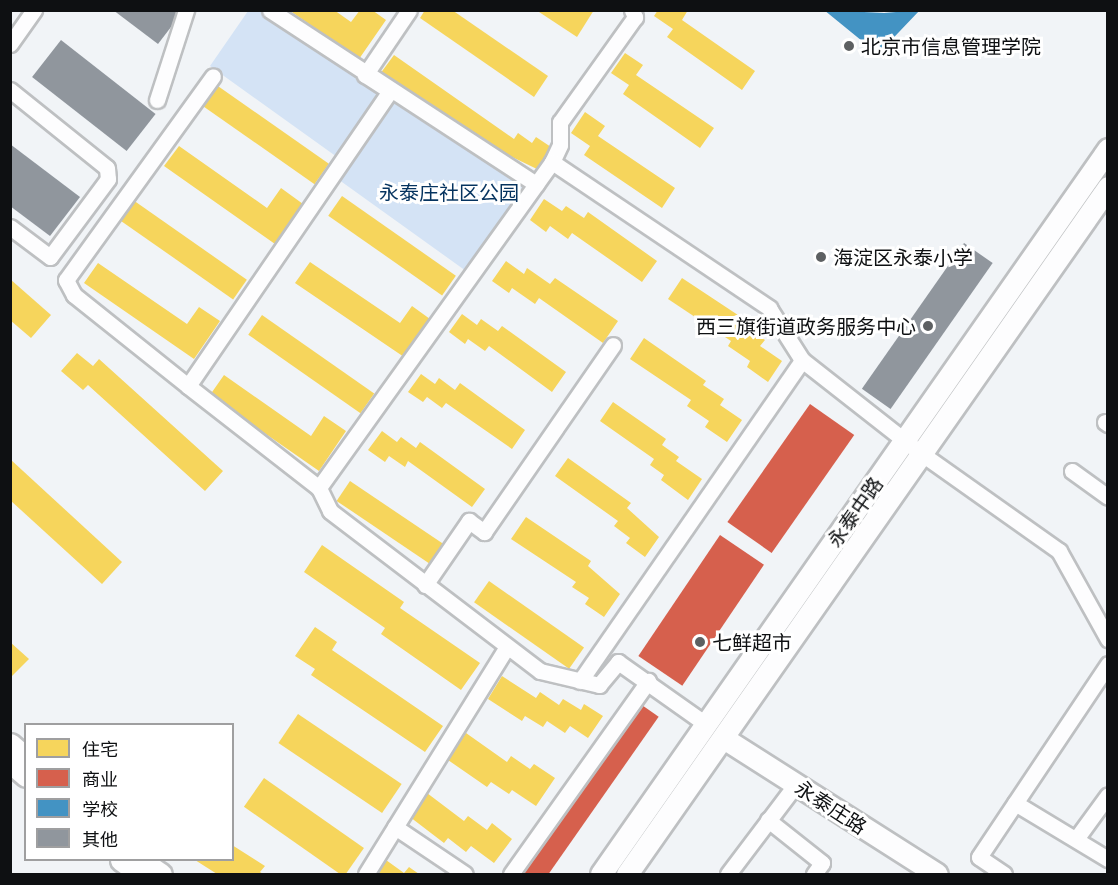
<!DOCTYPE html>
<html>
<head>
<meta charset="utf-8">
<style>
	body { margin:0 }
	#map { position:relative; width:1118px; height:885px; overflow:hidden; background:#f1f4f7; font-family:Quicksand,"Noto Sans SC",sans-serif }
	div>[style] { position:absolute }
	.green>* { inset:0; background:#d4e3f5 }
	.homes>* { inset:0; background:#f6d55c; transform-origin:0 0 }
	.shops>* { inset:0; background:#d6604d; transform-origin:0 0 }
	.schools>* { inset:0; background:#4393c3 }
	.building>* { inset:0; background:#90969d; transform-origin:0 0 }
	.roads { filter:drop-shadow(2px 0 #bec0c2) drop-shadow(-2px 0 #bec0c2) drop-shadow(0 2px #bec0c2) drop-shadow(0 -2px #bec0c2) }
	.street>* { height:15px; margin:-7.5px; padding:0 7.5px; transform-origin:7.5px; border-radius:7.5px; background:#fdfdfe }
	.secondary>* { height:21px; margin:-10.5px; padding:0 10.5px; transform-origin:10.5px; border-radius:10.5px; background:#fdfdfe }
	.dots>* { width:16px; height:16px; translate:-50% -50%; box-sizing:border-box; border:3px solid #fff; border-radius:50% }
	span { translate:-50% -50%; white-space:nowrap; text-align:center; line-height:1.15; -webkit-text-stroke:6px #fff; paint-order:stroke }
	.poi-label { font-size:20px; color:#0e1012 }
	.left { translate:0 -50%; text-align:left }
	.right { translate:-100% -50%; text-align:right }
	.park-label { font-size:20px; color:#05335f }
	.street-label { font-size:20px; color:#0e1012 }
	.frame { position:absolute; inset:0; border:12px solid #0e1012; pointer-events:none }
	.legend { position:absolute; left:24px; top:723px; width:210px; height:138px; box-sizing:border-box; background:#fff; border:2px solid #9f9fa0; margin:0; padding:8px 10px; list-style:none; font-size:18px; color:#0e1012 }
	.legend li { display:flex; align-items:center; gap:12px; height:30px }
	.legend b { width:30px; border:2px solid #9f9fa0 }
</style>
</head>
<body>
<div id="map">
	<div class="green">
		<div style="clip-path:polygon(248px 11px,286px 11px,527px 180px,466px 271px,328px 172px,337px 157px,210px 66px)"></div>
	</div>
	<div class="homes">
		<div style="clip-path:polygon(289px 10px,334px 10px,351px 22px,360px 10px,372px 10px,386px 20px,359px 59px)"></div>
		<div style="clip-path:polygon(425px 10px,452px 10px,548px 76px,534px 97px,420px 18px)"></div>
		<div style="clip-path:polygon(536px 10px,594px 10px,577px 37px)"></div>
		<div style="clip-path:polygon(658px 10px,688px 10px,682px 20px,755px 71px,742px 90px,667px 37px,673px 29px,654px 16px)"></div>
		<div style="clip-path:polygon(625px 53px,643px 65px,636px 75px,714px 128px,700px 148px,623px 94px,629px 85px,611px 73px)"></div>
		<div style="clip-path:polygon(394px 55px,514px 139px,518px 133px,532px 143px,536px 137px,554px 149px,539px 170px,508px 155px,504px 160px,380px 74px)"></div>
		<div style="left:215px;top:84px;width:139px;height:25px;rotate:35deg"></div>
		<div style="clip-path:polygon(585px 112px,605px 126px,598px 136px,675px 188px,662px 208px,584px 155px,590px 146px,571px 133px)"></div>
		<div style="clip-path:polygon(179px 146px,267px 208px,281px 188px,303px 204px,275px 244px,164px 166px)"></div>
		<div style="left:342px;top:196px;width:139px;height:24px;rotate:35deg"></div>
		<div style="clip-path:polygon(544px 199px,562px 211px,566px 206px,584px 218px,588px 212px,657px 261px,642px 282px,572px 233px,568px 239px,550px 226px,546px 232px,530px 220px)"></div>
		<div style="left:133px;top:200px;width:139px;height:24px;rotate:35deg"></div>
		<div style="clip-path:polygon(506px 261px,524px 274px,527px 268px,550px 284px,555px 278px,618px 321px,603px 343px,539px 298px,535px 304px,512px 288px,509px 293px,492px 281px)"></div>
		<div style="clip-path:polygon(310px 262px,400px 323px,412px 306px,430px 319px,404px 357px,295px 283px)"></div>
		<div style="clip-path:polygon(98px 263px,187px 324px,199px 307px,220px 321px,194px 359px,84px 283px)"></div>
		<div style="clip-path:polygon(682px 278px,747px 321px,744px 326px,765px 340px,760px 346px,782px 361px,768px 382px,747px 367px,750px 361px,728px 346px,731px 341px,668px 299px)"></div>
		<div style="clip-path:polygon(10px 279px,51px 315px,31px 338px,10px 320px)"></div>
		<div style="clip-path:polygon(462px 314px,477px 325px,481px 319px,498px 331px,502px 326px,566px 372px,552px 392px,489px 346px,485px 351px,468px 339px,465px 344px,449px 332px)"></div>
		<div style="left:262px;top:315px;width:137px;height:24px;rotate:35deg"></div>
		<div style="clip-path:polygon(644px 338px,706px 381px,703px 385px,724px 399px,720px 405px,742px 420px,727px 442px,705px 427px,709px 421px,687px 406px,691px 400px,630px 359px)"></div>
		<div style="clip-path:polygon(77px 353px,93px 366px,99px 359px,223px 471px,205px 491px,88px 385px,83px 390px,61px 371px)"></div>
		<div style="clip-path:polygon(421px 374px,435px 384px,439px 378px,455px 390px,460px 383px,525px 430px,512px 449px,446px 403px,442px 408px,427px 397px,423px 402px,408px 392px)"></div>
		<div style="clip-path:polygon(224px 375px,311px 436px,324px 416px,346px 431px,319px 471px,210px 395px)"></div>
		<div style="clip-path:polygon(613px 402px,666px 439px,662px 445px,679px 457px,676px 461px,702px 479px,688px 500px,661px 480px,664px 475px,650px 465px,654px 459px,600px 421px)"></div>
		<div style="clip-path:polygon(382px 431px,397px 442px,401px 437px,416px 448px,420px 442px,485px 489px,472px 507px,408px 461px,405px 467px,389px 456px,385px 462px,368px 450px)"></div>
		<div style="clip-path:polygon(568px 458px,631px 503px,627px 508px,659px 537px,645px 557px,626px 543px,630px 538px,614px 526px,618px 521px,555px 476px)"></div>
		<div style="clip-path:polygon(10px 459px,122px 562px,102px 584px,10px 500px)"></div>
		<div style="left:350px;top:481px;width:115px;height:24px;rotate:34deg"></div>
		<div style="clip-path:polygon(526px 517px,591px 561px,588px 566px,620px 594px,604px 617px,585px 604px,589px 598px,572px 587px,576px 582px,511px 539px)"></div>
		<div style="clip-path:polygon(322px 545px,404px 602px,400px 608px,480px 663px,461px 690px,381px 634px,385px 628px,304px 572px)"></div>
		<div style="left:489px;top:581px;width:116px;height:26px;rotate:35deg"></div>
		<div style="clip-path:polygon(315px 627px,337px 642px,332px 650px,443px 726px,425px 752px,311px 675px,315px 669px,295px 656px)"></div>
		<div style="clip-path:polygon(10px 642px,29px 659px,10px 678px)"></div>
		<div style="clip-path:polygon(502px 676px,536px 698px,540px 692px,559px 705px,563px 699px,581px 710px,584px 704px,603px 716px,588px 738px,570px 726px,565px 733px,547px 721px,543px 727px,525px 716px,522px 721px,488px 699px)"></div>
		<div style="left:298px;top:714px;width:125px;height:35px;rotate:34deg"></div>
		<div style="clip-path:polygon(466px 733px,507px 762px,511px 756px,530px 769px,534px 764px,555px 778px,536px 806px,512px 790px,509px 794px,491px 782px,487px 787px,448px 760px)"></div>
		<div style="left:264px;top:778px;width:122px;height:35px;rotate:35deg"></div>
		<div style="clip-path:polygon(427px 793px,464px 821px,468px 816px,487px 830px,492px 823px,512px 839px,494px 863px,471px 846px,466px 852px,448px 838px,444px 843px,410px 817px)"></div>
		<div style="clip-path:polygon(232px 845px,265px 866px,260px 872px,263px 874px,217px 874px,195px 860px,232px 860px)"></div>
		<div style="clip-path:polygon(386px 860px,404px 873px,409px 867px,419px 874px,375px 874px)"></div>
	</div>
	<div class="shops">
		<div style="left:810px;top:404px;width:54px;height:144px;rotate:35deg"></div>
		<div style="left:720px;top:535px;width:53px;height:146px;rotate:34deg"></div>
		<div style="left:639px;top:703px;width:24px;height:207px;rotate:35deg"></div>
	</div>
	<div class="schools">
		<div style="clip-path:polygon(824px 10px,884px 13px,920px 10px,878px 54px)"></div>
	</div>
	<div class="building">
		<div style="clip-path:polygon(113px 10px,184px 10px,158px 44px)"></div>
		<div style="left:61px;top:40px;width:120px;height:47px;rotate:38deg"></div>
		<div style="clip-path:polygon(10px 144px,80px 197px,50px 236px,10px 206px)"></div>
		<div style="left:964px;top:243px;width:35px;height:178px;rotate:35deg"></div>
	</div>
	<div class="roads">
		<div class="street">
			<div style="left:270px;top:10px;width:318px;rotate:33.2deg"></div>
			<div style="left:632px;top:10px;width:8px;rotate:67deg"></div>
			<div style="left:635px;top:17px;width:129px;rotate:125.5deg"></div>
			<div style="left:560px;top:122px;width:23px;rotate:90deg"></div>
			<div style="left:560px;top:145px;width:19px;rotate:115deg"></div>
			<div style="left:552px;top:162px;width:401px;rotate:125.6deg"></div>
			<div style="left:319px;top:488px;width:25px;rotate:64deg"></div>
			<div style="left:330px;top:511px;width:264px;rotate:37.3deg"></div>
			<div style="left:540px;top:671px;width:61px;rotate:13.3deg"></div>
			<div style="left:599px;top:685px;width:30px;rotate:-50deg"></div>
			<div style="left:618px;top:662px;width:109px;rotate:35.3deg"></div>
			<div style="left:10px;top:44px;width:42px;rotate:-54.8deg"></div>
			<div style="left:10px;top:90px;width:124px;rotate:38.8deg"></div>
			<div style="left:107px;top:168px;width:11px;rotate:85deg"></div>
			<div style="left:108px;top:179px;width:97px;rotate:126.6deg"></div>
			<div style="left:50px;top:257px;width:50px;rotate:-143.1deg"></div>
			<div style="left:157px;top:100px;width:95px;rotate:-72.1deg"></div>
			<div style="left:552px;top:162px;width:262px;rotate:33.9deg"></div>
			<div style="left:769px;top:308px;width:62px;rotate:57.6deg"></div>
			<div style="left:802px;top:360px;width:152px;rotate:38.1deg"></div>
			<div style="left:922px;top:454px;width:168px;rotate:35.3deg"></div>
			<div style="left:1059px;top:551px;width:101px;rotate:60.9deg"></div>
			<div style="left:188px;top:386px;width:146px;rotate:-141.4deg"></div>
			<div style="left:74px;top:295px;width:17px;rotate:-118deg"></div>
			<div style="left:66px;top:280px;width:251px;rotate:-54.2deg"></div>
			<div style="left:1105px;top:422px;width:4px;rotate:34deg"></div>
			<div style="left:1072px;top:471px;width:44px;rotate:35.8deg"></div>
			<div style="left:319px;top:488px;width:166px;rotate:-142.1deg"></div>
			<div style="left:188px;top:386px;width:358px;rotate:-55.6deg"></div>
			<div style="left:390px;top:91px;width:30px;rotate:-147deg"></div>
			<div style="left:365px;top:75px;width:78px;rotate:-55.9deg"></div>
			<div style="left:425px;top:585px;width:78px;rotate:-55.5deg"></div>
			<div style="left:469px;top:521px;width:19px;rotate:36deg"></div>
			<div style="left:484px;top:532px;width:227px;rotate:-55.4deg"></div>
			<div style="left:580px;top:681px;width:390px;rotate:-55.3deg"></div>
			<div style="left:1015px;top:803px;width:109px;rotate:31.1deg"></div>
			<div style="left:768px;top:820px;width:69px;rotate:38.5deg"></div>
			<div style="left:822px;top:863px;width:14px;rotate:126deg"></div>
			<div style="left:395px;top:827px;width:84px;rotate:33.9deg"></div>
			<div style="left:1076px;top:839px;width:54px;rotate:-54deg"></div>
			<div style="left:366px;top:874px;width:266px;rotate:-58.2deg"></div>
			<div style="left:511px;top:874px;width:237px;rotate:-54.6deg"></div>
			<div style="left:728px;top:874px;width:113px;rotate:-52.9deg"></div>
			<div style="left:1004px;top:874px;width:30px;rotate:-146deg"></div>
			<div style="left:979px;top:857px;width:232px;rotate:-56.2deg"></div>
		</div>
		<div class="secondary">
			<div style="left:725px;top:739px;width:251px;rotate:32.5deg"></div>
			<div style="left:10px;top:744px;width:21px;rotate:41deg"></div>
			<div style="left:10px;top:762px;width:21px;rotate:41deg"></div>
			<div style="left:121px;top:860px;width:24px;rotate:36deg"></div>
			<div style="left:140px;top:860px;width:25px;rotate:34deg"></div>
			<div style="left:601px;top:874px;width:885px;rotate:-55.03deg"></div>
			<div style="left:627px;top:874px;width:839px;rotate:-55deg"></div>
		</div>
	</div>
	<div class="dots">
		<div style="left:849px;top:46px;background:#5d6062"></div>
		<div style="left:821px;top:257px;background:#5d6062"></div>
		<div style="left:928px;top:326px;background:#5d6062"></div>
		<div style="left:700px;top:642px;background:#5d6062"></div>
	</div>
	<div class="poi-label">
		<span class="left" style="left:861px;top:46px">北京市信息管理学院</span>
		<span class="left" style="left:833px;top:257px">海淀区永泰小学</span>
		<span class="right" style="left:916px;top:326px">西三旗街道政务服务中心</span>
		<span class="left" style="left:712px;top:642px">七鲜超市</span>
	</div>
	<div class="park-label">
		<span style="left:449px;top:192px">永泰庄社区公园</span>
	</div>
	<div class="street-label">
		<span style="left:855px;top:512px;rotate:-55deg">永泰中路</span>
		<span style="left:831px;top:807px;rotate:33deg">永泰庄路</span>
	</div>
	<div class="frame"></div>
	<ul class="legend">
	<li><b style="height:16px;background:#f6d55c"></b>住宅</li>
	<li><b style="height:16px;background:#d6604d"></b>商业</li>
	<li><b style="height:16px;background:#4393c3"></b>学校</li>
	<li><b style="height:16px;background:#90969d"></b>其他</li>
	</ul>
</div>
</body>
</html>
